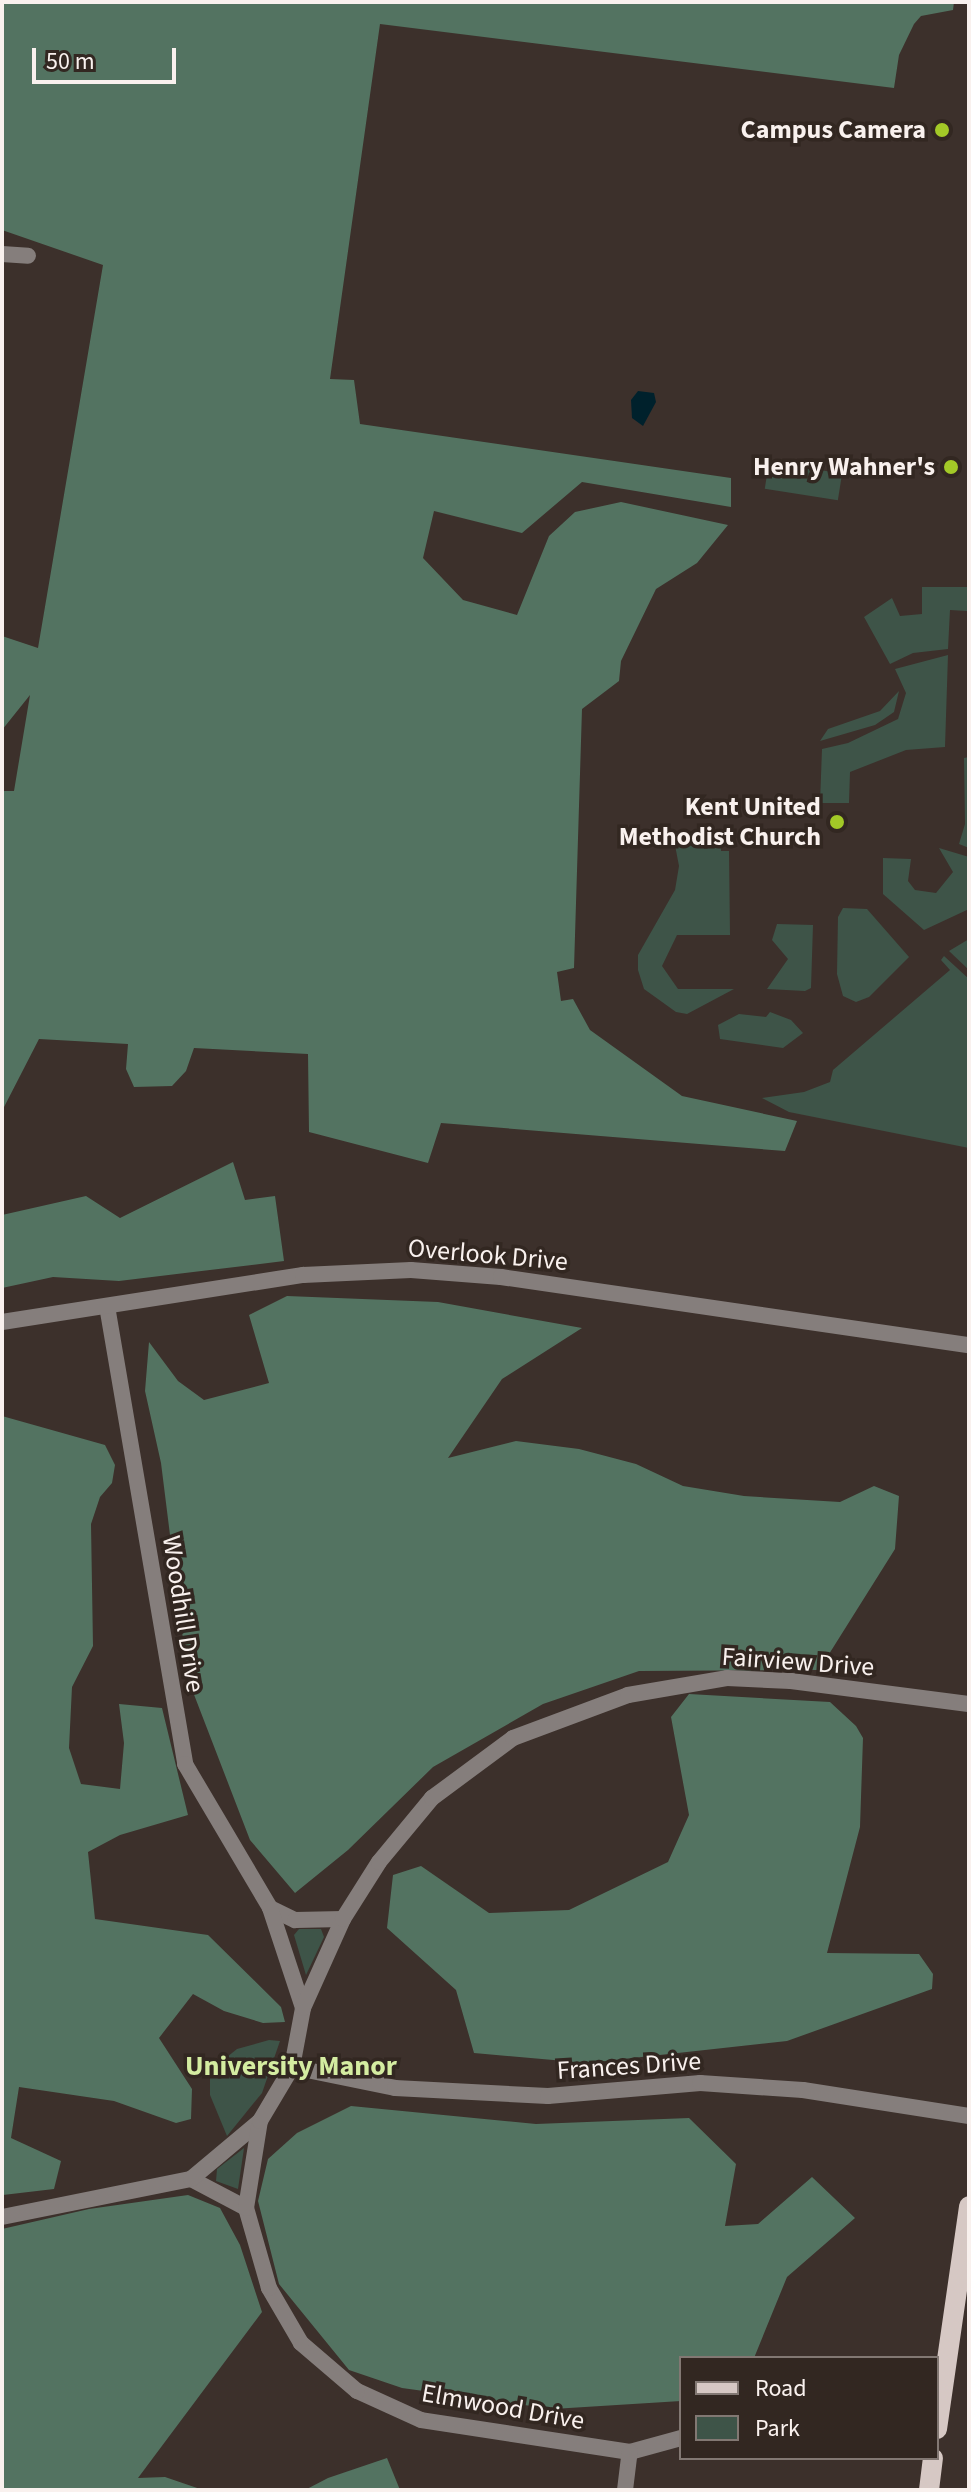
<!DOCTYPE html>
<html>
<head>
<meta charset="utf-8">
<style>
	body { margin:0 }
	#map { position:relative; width:971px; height:2492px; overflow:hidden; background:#3c302b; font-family:"Source Sans 3",sans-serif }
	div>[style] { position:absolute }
	.green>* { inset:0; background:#3e5448; transform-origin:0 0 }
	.forest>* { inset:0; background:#537361 }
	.water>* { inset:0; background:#00212c }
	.street>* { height:16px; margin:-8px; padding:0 8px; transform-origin:8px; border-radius:8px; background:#857e7c }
	.primary>* { height:20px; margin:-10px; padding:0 10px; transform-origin:10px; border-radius:10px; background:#d6c8c4 }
	.dots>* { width:22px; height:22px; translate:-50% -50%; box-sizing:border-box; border:4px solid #322721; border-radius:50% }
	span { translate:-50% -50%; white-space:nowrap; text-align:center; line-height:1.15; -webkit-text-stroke:7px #322721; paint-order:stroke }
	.poi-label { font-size:26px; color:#f9f1ee; font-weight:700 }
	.right { translate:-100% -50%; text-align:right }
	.street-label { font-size:26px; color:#f9f1ee }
	.neighbourhood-label { font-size:28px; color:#d4eca1; font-weight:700 }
	.frame { position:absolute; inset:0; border:4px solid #f9f1ee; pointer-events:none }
	.legend { position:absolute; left:679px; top:2356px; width:260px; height:104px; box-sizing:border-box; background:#322721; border:2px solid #827873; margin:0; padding:10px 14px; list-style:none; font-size:24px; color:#f9f1ee }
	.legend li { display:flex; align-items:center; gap:16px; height:40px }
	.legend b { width:40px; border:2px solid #827873 }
	.scale { position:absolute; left:32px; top:48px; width:144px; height:36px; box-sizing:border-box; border:4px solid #f9f1ee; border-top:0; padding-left:10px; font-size:24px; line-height:28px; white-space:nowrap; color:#f9f1ee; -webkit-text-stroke:6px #322721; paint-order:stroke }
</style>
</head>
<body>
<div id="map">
	<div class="green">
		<div style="left:769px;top:462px;width:74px;height:27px;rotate:9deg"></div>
		<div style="clip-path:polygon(922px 587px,969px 587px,967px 611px,950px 610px,948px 649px,913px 653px,890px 664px,864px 617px,892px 598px,900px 616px,922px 614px)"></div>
		<div style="clip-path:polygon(948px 655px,945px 747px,906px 750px,850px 772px,849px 803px,820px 803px,822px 749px,848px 743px,898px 719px,906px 693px,895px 669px)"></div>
		<div style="clip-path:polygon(899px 691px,894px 712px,875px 725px,820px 741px,828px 729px,880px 711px)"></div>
		<div style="clip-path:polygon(969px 757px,969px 848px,959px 844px,965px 824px,964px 758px)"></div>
		<div style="clip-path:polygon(674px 840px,721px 842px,721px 851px,729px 851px,730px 935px,677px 935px,662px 966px,678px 989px,734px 989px,687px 1014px,676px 1012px,644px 989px,638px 970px,638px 955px,675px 890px,679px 866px)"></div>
		<div style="clip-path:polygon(939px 848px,969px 857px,969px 909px,924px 930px,883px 894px,883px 858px,911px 859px,908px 881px,915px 890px,936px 893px,953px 872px)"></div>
		<div style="clip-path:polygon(843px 908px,867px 909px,909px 957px,869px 997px,856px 1002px,843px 996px,837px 974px,838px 917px)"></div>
		<div style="clip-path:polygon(777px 924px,813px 925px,811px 988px,805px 991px,767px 989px,788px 959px,772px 940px)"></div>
		<div style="clip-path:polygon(969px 939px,969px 970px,949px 951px)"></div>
		<div style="clip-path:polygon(944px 956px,969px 979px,969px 1148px,789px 1112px,762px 1098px,804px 1092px,830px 1082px,833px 1070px,950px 970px,941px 960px)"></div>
		<div style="clip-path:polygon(770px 1012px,791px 1020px,803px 1033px,783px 1048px,720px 1039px,718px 1025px,739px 1014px,766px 1017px)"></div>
		<div style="clip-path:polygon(299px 1929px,321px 1929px,324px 1937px,306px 1975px,294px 1935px)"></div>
		<div style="clip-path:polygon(269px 2040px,280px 2041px,262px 2093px,227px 2136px,210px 2095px,210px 2078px,217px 2065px,237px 2049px)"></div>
		<div style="clip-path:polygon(244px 2148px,238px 2189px,216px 2181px,217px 2169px)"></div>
	</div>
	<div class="forest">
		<div style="clip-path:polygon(2px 2px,954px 2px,953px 10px,921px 16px,914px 24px,899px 55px,894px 88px,380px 24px,330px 379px,354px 380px,360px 424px,731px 478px,731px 507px,582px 482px,522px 533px,434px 511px,423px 558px,463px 600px,517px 615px,549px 536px,575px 512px,621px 502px,728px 525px,697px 563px,656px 589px,621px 661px,619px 681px,582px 709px,574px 968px,557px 972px,561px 1001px,573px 999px,590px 1030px,682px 1096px,797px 1121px,785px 1151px,441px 1123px,428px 1163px,309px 1132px,308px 1054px,194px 1048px,186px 1071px,172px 1086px,134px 1087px,126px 1069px,128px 1044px,39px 1039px,2px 1111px,2px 791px,14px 791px,30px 695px,2px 730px,2px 636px,38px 648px,103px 265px,2px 230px)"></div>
		<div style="clip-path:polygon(233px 1162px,245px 1200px,275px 1196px,284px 1261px,119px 1281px,53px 1277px,2px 1288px,2px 1215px,86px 1196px,120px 1218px)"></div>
		<div style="clip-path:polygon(287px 1296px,438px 1302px,582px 1328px,502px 1379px,448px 1458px,516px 1441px,579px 1449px,636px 1464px,683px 1486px,744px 1496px,840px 1502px,874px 1486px,899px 1496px,895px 1549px,819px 1670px,639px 1671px,543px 1704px,433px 1767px,348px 1850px,295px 1893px,250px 1840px,188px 1679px,161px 1463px,145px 1391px,149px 1342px,178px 1381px,204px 1400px,269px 1383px,249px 1315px)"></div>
		<div style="clip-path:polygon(2px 1416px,105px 1445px,115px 1465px,112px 1483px,100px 1497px,91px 1524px,93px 1646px,72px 1687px,69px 1748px,81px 1784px,120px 1789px,124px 1743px,119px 1704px,162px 1708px,188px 1815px,120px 1835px,88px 1852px,95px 1919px,208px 1935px,281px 2007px,285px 2022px,263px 2023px,224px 2011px,193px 1994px,159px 2038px,192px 2089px,191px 2119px,176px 2123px,114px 2101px,19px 2087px,11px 2138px,61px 2161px,54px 2189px,3px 2195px)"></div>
		<div style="clip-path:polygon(689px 1694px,830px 1702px,856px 1726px,863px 1738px,860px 1827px,827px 1953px,919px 1954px,933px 1974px,932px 1989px,787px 2041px,587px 2063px,474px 2053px,456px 1990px,387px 1928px,393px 1875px,421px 1866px,489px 1913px,569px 1910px,668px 1862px,689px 1815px,671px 1717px)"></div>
		<div style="clip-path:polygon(351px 2106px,536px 2124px,689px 2118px,736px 2164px,725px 2226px,758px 2224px,812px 2177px,855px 2218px,787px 2277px,754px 2358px,681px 2358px,681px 2401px,553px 2409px,402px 2388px,349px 2370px,279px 2284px,258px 2201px,268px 2159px,297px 2133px)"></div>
		<div style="clip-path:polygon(188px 2195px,220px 2208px,240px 2245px,262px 2312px,138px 2478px,165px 2477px,203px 2490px,2px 2490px,2px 2229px,89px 2209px)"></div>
		<div style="clip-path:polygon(387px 2458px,400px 2490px,305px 2490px,328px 2478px)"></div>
	</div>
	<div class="water">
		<div style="clip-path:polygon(638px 391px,654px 393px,656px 402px,643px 426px,632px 418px,631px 400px)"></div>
	</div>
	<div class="street">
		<div style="left:2px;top:254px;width:26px;rotate:4deg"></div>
		<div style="left:107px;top:1306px;width:465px;rotate:80.3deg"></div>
		<div style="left:185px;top:1764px;width:167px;rotate:59.4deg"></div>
		<div style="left:270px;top:1908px;width:28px;rotate:26deg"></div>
		<div style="left:295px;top:1920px;width:48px;rotate:-1.2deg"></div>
		<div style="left:2px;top:1322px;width:305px;rotate:-8.9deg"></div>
		<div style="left:303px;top:1275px;width:108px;rotate:-2.7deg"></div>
		<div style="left:411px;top:1270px;width:90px;rotate:4.4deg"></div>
		<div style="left:501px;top:1277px;width:473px;rotate:8.3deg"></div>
		<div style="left:270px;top:1908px;width:105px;rotate:71.7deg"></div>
		<div style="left:292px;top:2067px;width:105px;rotate:11.5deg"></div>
		<div style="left:395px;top:2088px;width:153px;rotate:3deg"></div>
		<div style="left:548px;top:2096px;width:153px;rotate:-4.9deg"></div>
		<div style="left:700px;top:2083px;width:103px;rotate:3.9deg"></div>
		<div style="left:803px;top:2090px;width:168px;rotate:8.9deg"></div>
		<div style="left:191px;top:2179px;width:62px;rotate:27.8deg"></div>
		<div style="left:2px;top:2217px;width:193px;rotate:-11.4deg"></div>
		<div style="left:191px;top:2179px;width:90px;rotate:-40deg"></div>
		<div style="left:681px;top:2438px;width:53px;rotate:164.6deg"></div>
		<div style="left:630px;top:2452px;width:211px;rotate:-171.3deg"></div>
		<div style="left:421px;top:2420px;width:70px;rotate:-155.6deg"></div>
		<div style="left:357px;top:2391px;width:74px;rotate:-139.4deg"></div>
		<div style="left:301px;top:2343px;width:64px;rotate:-120.2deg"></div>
		<div style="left:269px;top:2288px;width:83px;rotate:-106deg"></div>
		<div style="left:246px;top:2208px;width:88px;rotate:-80.9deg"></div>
		<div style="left:260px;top:2121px;width:63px;rotate:-59.3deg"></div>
		<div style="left:292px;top:2067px;width:60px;rotate:-79.4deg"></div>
		<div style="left:303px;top:2008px;width:98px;rotate:-65.8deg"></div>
		<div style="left:343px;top:1919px;width:67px;rotate:-57.7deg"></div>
		<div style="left:379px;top:1862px;width:83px;rotate:-50.4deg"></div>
		<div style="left:432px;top:1798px;width:101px;rotate:-36.5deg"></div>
		<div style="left:513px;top:1738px;width:123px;rotate:-20.5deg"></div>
		<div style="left:628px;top:1695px;width:100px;rotate:-9.7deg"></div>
		<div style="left:727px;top:1678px;width:64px;rotate:2.7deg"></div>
		<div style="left:791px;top:1681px;width:179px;rotate:7.4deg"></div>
		<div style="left:625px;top:2490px;width:38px;rotate:-83deg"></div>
	</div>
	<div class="primary">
		<div style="left:937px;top:2429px;width:225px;rotate:-81.8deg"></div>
		<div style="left:929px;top:2490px;width:32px;rotate:-83deg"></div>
	</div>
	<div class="dots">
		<div style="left:942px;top:130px;background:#a3c927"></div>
		<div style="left:951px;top:467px;background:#a3c927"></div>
		<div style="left:837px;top:822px;background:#a3c927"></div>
	</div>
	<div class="poi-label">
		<span class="right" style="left:926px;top:130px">Campus Camera</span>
		<span class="right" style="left:935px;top:467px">Henry Wahner's</span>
		<span class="right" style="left:821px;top:822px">Kent United<br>Methodist Church</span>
	</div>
	<div class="street-label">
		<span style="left:488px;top:1255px;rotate:5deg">Overlook Drive</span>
		<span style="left:183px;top:1614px;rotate:81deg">Woodhill Drive</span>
		<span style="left:798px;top:1662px;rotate:4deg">Fairview Drive</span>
		<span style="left:629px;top:2066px;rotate:-4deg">Frances Drive</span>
		<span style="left:503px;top:2407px;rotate:10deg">Elmwood Drive</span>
	</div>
	<div class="neighbourhood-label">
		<span style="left:291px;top:2066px">University Manor</span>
	</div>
	<div class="frame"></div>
	<ul class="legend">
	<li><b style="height:10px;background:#d6c8c4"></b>Road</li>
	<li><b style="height:22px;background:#3e5448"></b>Park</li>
	</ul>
	<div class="scale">50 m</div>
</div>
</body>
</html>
